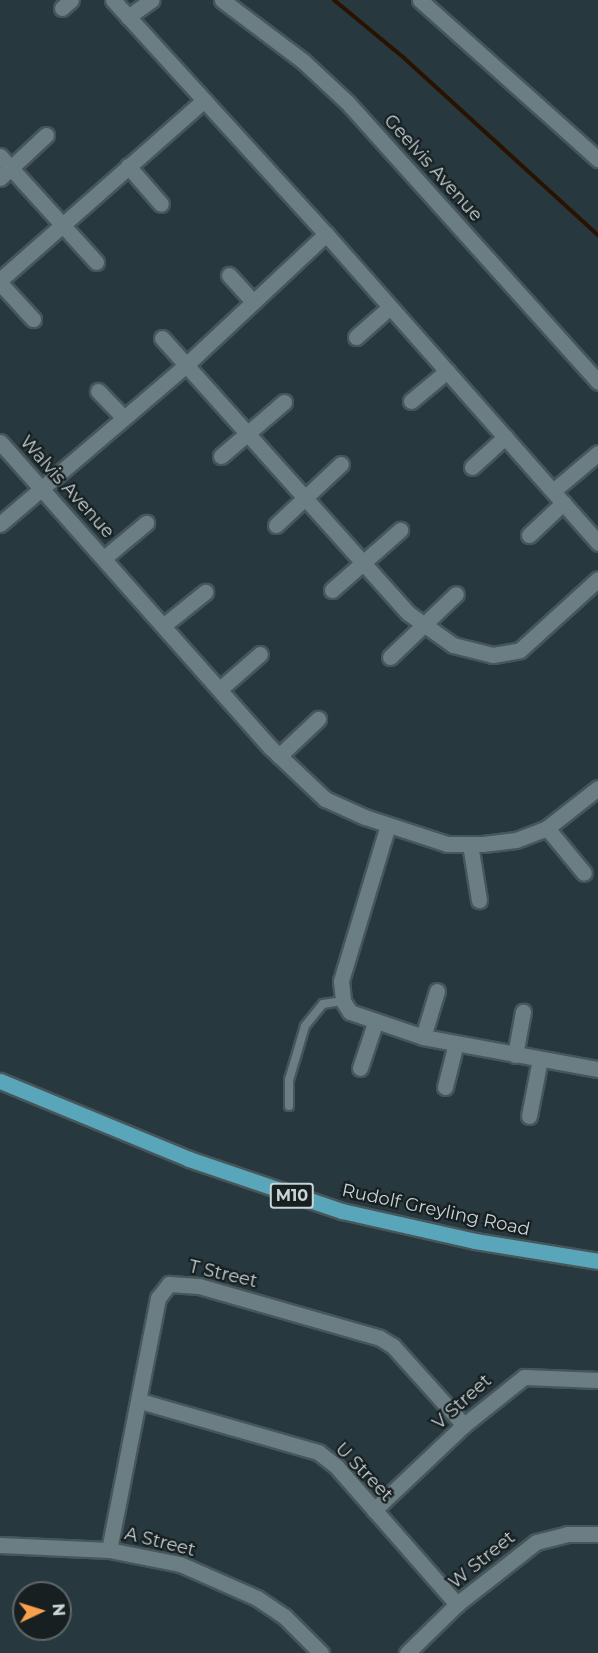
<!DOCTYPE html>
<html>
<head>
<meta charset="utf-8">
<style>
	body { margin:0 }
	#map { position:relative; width:598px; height:1653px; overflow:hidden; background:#27393f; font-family:Montserrat,sans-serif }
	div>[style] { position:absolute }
	.stream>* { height:4px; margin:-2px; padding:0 2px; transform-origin:2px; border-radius:2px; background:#2a1200 }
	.roads { filter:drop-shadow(2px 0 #47565a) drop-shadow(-2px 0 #47565a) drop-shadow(0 2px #47565a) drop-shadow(0 -2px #47565a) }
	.service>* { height:8px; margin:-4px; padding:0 4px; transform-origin:4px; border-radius:4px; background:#6a7e84 }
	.minor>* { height:15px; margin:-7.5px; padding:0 7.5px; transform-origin:7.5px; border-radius:7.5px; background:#6a7e84 }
	.tertiary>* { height:15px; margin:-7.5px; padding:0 7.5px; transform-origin:7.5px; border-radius:7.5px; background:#6a7e84 }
	.primary>* { height:15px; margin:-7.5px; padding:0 7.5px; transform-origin:7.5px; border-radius:7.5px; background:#59a6ba }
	span { translate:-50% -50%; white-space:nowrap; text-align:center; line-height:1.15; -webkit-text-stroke:4.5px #171f21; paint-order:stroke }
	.shield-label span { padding:2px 4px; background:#171f21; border:2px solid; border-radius:4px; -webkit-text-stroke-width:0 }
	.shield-label { font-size:16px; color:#c9d4d7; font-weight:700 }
	.street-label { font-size:18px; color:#c9d4d7 }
	.north { position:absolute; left:12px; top:1581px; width:60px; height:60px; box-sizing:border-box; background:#171f21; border:2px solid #5e676a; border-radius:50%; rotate:86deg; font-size:16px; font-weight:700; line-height:24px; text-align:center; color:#c9d4d7 }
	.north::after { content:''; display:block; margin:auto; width:21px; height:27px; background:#f9a04c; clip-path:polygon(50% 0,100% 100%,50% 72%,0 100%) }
</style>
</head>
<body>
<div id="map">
	<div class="stream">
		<div style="left:334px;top:0;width:91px;rotate:39.6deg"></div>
		<div style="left:404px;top:58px;width:263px;rotate:42.4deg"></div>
	</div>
	<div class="roads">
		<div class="service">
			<div style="left:289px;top:1106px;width:26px;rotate:-90deg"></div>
			<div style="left:289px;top:1080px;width:56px;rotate:-73.5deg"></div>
			<div style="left:305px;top:1026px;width:28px;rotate:-51deg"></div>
			<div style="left:323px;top:1004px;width:20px;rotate:-9deg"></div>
		</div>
		<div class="minor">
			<div style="left:113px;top:0;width:316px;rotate:47.7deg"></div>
			<div style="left:326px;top:234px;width:412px;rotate:48.6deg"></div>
			<div style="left:222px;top:0;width:101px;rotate:37deg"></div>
			<div style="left:303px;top:61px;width:60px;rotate:43deg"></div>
			<div style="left:347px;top:102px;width:376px;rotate:48.1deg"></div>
			<div style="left:62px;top:8px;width:12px;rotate:-42deg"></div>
			<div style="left:128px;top:17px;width:29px;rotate:-36deg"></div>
			<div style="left:0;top:156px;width:143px;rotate:47.8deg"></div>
			<div style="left:128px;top:166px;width:50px;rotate:49deg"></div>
			<div style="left:0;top:178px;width:63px;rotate:-43.1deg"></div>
			<div style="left:229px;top:275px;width:36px;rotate:48deg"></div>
			<div style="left:0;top:280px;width:272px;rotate:-41.4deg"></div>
			<div style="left:0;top:283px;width:49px;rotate:47.5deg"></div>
			<div style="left:356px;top:337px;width:45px;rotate:-41.4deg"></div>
			<div style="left:162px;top:338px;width:369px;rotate:48.2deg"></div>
			<div style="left:408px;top:613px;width:55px;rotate:35.4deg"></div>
			<div style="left:453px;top:645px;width:41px;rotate:14deg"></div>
			<div style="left:493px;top:655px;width:27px;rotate:-10deg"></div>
			<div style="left:520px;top:650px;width:105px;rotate:-42.3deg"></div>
			<div style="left:98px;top:391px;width:37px;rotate:46deg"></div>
			<div style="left:411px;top:401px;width:47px;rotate:-39.8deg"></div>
			<div style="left:0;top:442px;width:407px;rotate:48.5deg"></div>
			<div style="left:270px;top:747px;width:76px;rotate:43.4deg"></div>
			<div style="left:325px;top:799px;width:44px;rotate:24.2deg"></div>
			<div style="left:365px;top:817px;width:86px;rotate:18.2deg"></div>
			<div style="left:447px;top:844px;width:36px"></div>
			<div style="left:483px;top:844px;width:33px;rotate:-7deg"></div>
			<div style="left:516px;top:840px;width:33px;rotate:-21deg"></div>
			<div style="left:547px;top:828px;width:65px;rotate:-38.1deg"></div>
			<div style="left:221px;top:456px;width:83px;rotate:-40.6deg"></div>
			<div style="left:472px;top:467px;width:45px;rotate:-42.3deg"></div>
			<div style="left:553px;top:491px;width:59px;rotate:-40.2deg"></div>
			<div style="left:0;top:524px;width:245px;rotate:-40.5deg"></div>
			<div style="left:186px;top:365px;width:192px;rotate:-43.1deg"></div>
			<div style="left:276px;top:525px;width:89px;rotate:-43.2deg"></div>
			<div style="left:529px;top:535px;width:47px;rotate:-43.3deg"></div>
			<div style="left:104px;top:558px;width:55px;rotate:-39.8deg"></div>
			<div style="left:332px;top:590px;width:91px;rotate:-41.4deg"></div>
			<div style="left:164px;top:625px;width:53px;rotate:-38.8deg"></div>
			<div style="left:390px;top:657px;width:91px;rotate:-43.7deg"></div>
			<div style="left:220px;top:689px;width:53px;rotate:-41.2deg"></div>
			<div style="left:279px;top:756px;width:54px;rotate:-43.5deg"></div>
			<div style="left:388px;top:825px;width:163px;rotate:106.8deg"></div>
			<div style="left:341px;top:981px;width:20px;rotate:84deg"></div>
			<div style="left:343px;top:1001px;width:13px;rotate:58deg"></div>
			<div style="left:350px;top:1012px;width:77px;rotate:18.9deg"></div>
			<div style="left:423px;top:1037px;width:178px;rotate:10.4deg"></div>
			<div style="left:547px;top:828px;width:58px;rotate:50.6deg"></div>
			<div style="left:470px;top:844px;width:57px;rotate:80.9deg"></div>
			<div style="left:423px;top:1037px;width:48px;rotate:-73.1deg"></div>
			<div style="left:515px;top:1055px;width:44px;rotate:-79.5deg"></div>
			<div style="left:360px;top:1068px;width:47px;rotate:-71.6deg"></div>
			<div style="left:445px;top:1087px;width:45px;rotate:-76deg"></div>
			<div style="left:529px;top:1116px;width:58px;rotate:-79.1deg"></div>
			<div style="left:140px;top:1401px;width:185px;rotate:16deg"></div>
			<div style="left:318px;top:1452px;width:23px;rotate:38deg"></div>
			<div style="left:336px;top:1466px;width:184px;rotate:48.8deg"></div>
			<div style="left:374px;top:1510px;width:124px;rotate:-43.4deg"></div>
			<div style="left:464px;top:1425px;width:77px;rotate:-38.7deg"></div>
			<div style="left:524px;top:1377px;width:74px;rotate:2.3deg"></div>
			<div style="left:109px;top:1550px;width:257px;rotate:-79deg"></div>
			<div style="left:158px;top:1298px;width:18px;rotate:-52deg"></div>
			<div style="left:169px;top:1284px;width:30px;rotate:4deg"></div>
			<div style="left:199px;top:1286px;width:188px;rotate:16deg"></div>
			<div style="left:380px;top:1338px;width:15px;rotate:32deg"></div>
			<div style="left:393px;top:1346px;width:106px;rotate:48.1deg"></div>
			<div style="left:407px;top:1653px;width:70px;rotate:-44.4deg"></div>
			<div style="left:457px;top:1604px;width:100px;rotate:-38.1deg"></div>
			<div style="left:536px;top:1542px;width:32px;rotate:-14deg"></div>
			<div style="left:567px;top:1534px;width:31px"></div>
		</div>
		<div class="tertiary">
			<div style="left:420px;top:0;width:239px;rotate:41.8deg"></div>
			<div style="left:0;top:1545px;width:109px;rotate:2.6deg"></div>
			<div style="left:109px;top:1550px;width:72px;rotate:11.2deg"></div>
			<div style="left:180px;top:1564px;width:84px;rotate:23.8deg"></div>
			<div style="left:257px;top:1598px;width:34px;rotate:34deg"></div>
			<div style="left:285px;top:1617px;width:51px;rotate:45deg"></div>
		</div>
		<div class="primary">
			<div style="left:0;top:1081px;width:204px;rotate:22.4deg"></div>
			<div style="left:189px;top:1159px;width:162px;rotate:18.8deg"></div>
			<div style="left:342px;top:1211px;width:136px;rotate:12.7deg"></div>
			<div style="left:475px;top:1241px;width:125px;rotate:9.2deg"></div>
		</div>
	</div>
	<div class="shield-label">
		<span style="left:292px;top:1196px">M10</span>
	</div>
	<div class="street-label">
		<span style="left:433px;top:168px;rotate:48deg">Geelvis Avenue</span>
		<span style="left:67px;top:487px;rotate:48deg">Walvis Avenue</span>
		<span style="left:436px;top:1210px;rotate:12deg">Rudolf Greyling Road</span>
		<span style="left:223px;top:1274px;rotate:13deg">T Street</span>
		<span style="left:462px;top:1402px;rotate:-42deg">V Street</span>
		<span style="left:364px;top:1472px;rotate:46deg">U Street</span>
		<span style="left:160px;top:1542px;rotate:14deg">A Street</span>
		<span style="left:482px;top:1560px;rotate:-39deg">W Street</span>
	</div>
	<div class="north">N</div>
</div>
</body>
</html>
